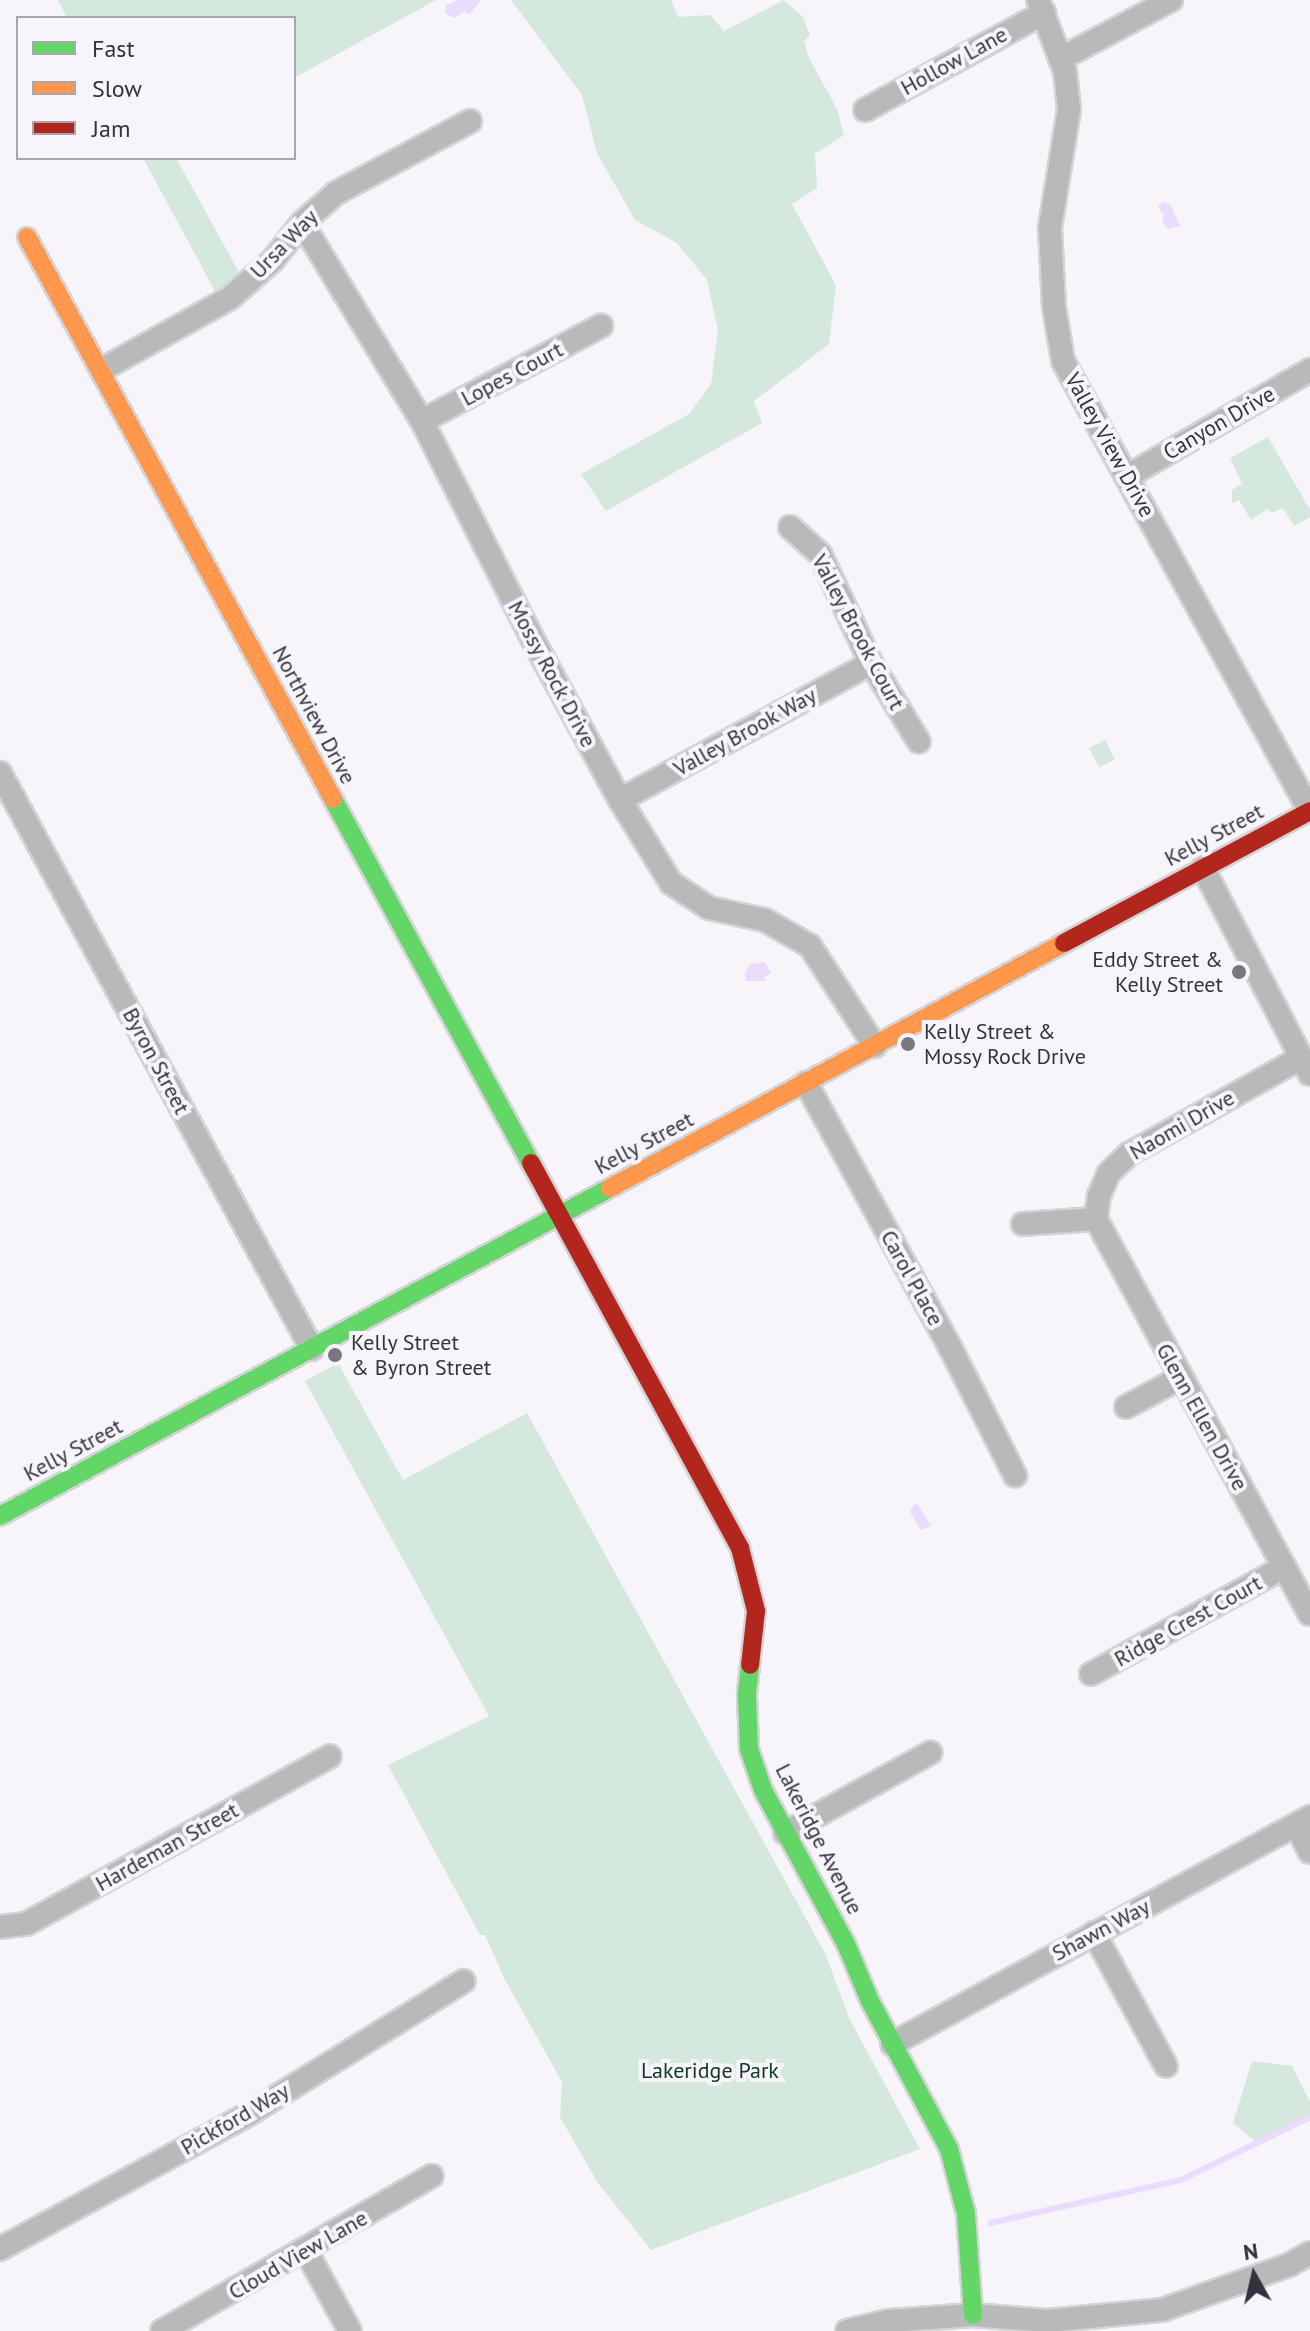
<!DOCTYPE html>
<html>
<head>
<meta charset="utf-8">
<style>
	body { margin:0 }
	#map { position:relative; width:1310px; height:2331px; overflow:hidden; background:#f7f5fa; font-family:"PT Sans",sans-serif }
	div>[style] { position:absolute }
	.green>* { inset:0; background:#d5e8dd; transform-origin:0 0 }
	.water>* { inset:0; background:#eadcfc }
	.stream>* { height:6px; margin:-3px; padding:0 3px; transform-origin:3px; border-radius:3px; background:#eadcfc }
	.roads { filter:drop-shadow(2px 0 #d4d3d7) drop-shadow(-2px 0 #d4d3d7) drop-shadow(0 2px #d4d3d7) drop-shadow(0 -2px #d4d3d7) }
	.street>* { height:22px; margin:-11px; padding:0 11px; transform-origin:11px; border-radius:11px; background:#b7bab9 }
	.fast>* { height:18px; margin:-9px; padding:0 9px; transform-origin:9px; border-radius:9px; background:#63d668 }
	.slow>* { height:18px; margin:-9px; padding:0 9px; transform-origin:9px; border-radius:9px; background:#ff974d }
	.jam>* { height:18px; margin:-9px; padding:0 9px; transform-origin:9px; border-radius:9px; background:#b3261e }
	.dots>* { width:22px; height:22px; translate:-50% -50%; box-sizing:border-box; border:4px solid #f7f4fb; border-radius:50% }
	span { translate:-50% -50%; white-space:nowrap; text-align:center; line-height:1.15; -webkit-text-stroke:8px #f7f4fb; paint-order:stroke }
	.street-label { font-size:22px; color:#36313e }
	.poi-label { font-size:22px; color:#36313e }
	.right { translate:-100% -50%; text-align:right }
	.left { translate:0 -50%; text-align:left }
	.park-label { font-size:22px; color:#0d3921 }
	.legend { position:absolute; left:16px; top:16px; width:280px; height:144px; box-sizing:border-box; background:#f7f4fb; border:2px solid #aaa6af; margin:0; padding:10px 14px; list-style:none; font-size:24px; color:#36313e }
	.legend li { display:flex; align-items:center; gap:16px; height:40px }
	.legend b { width:40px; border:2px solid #aaa6af }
	.north { position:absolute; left:1214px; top:2235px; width:80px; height:80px; -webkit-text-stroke:6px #f7f4fb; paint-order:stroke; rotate:352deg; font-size:22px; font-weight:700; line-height:32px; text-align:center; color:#36313e }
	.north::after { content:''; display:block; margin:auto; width:28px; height:36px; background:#36313e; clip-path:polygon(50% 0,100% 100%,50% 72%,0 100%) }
</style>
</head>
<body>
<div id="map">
	<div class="green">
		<div style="clip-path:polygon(58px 0,436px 0,294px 78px,294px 18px,67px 18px)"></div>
		<div style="clip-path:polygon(511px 0,671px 0,678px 17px,710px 15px,724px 31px,784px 0,802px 16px,810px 35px,804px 41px,809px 58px,837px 109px,844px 135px,815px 154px,817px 188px,792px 204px,836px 285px,829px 344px,754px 401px,762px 423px,606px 511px,581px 474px,689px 414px,711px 384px,718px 330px,707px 280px,677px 243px,635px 220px,597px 153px,582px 95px)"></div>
		<div style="clip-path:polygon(143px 158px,176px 158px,240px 274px,216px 293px)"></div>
		<div style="clip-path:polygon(1268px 437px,1310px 510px,1310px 517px,1294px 526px,1283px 508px,1271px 513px,1268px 509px,1251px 520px,1239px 500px,1232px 503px,1232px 490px,1242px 484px,1230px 458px)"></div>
		<div style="left:1105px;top:740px;width:22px;height:18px;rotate:63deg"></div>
		<div style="clip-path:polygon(338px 1363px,403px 1480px,527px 1413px,826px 1955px,849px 2018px,920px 2149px,651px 2250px,598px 2183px,560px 2117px,562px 2082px,504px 1978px,485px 1935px,480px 1935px,388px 1765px,489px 1716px,305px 1381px)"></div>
		<div style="clip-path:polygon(1252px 2061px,1292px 2066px,1310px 2102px,1310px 2115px,1257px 2143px,1233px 2123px)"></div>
	</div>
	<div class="water">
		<div style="clip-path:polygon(457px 0,481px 0,469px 15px,465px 11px,454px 18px,445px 13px,445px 6px)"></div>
		<div style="clip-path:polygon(1163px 201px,1171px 206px,1180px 226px,1169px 229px,1162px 222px,1164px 216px,1158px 207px)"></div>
		<div style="clip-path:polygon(765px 962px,771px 973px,764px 977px,765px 981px,746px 981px,745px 972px,751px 964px)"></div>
		<div style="clip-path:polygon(914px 1504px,918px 1505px,931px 1526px,921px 1530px,910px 1512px)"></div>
	</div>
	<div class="stream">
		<div style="left:990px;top:2223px;width:196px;rotate:-12.7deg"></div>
		<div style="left:1181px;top:2180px;width:144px;rotate:-26deg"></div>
	</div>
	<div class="roads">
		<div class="street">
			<div style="left:1038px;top:0;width:76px;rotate:69.2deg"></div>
			<div style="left:1065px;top:71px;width:38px;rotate:84deg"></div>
			<div style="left:1069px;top:109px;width:121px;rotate:99.1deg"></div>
			<div style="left:1050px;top:228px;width:79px;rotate:87.1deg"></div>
			<div style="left:1054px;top:307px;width:55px;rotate:80.5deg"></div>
			<div style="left:1063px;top:361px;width:513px;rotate:61.24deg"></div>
			<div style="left:1060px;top:59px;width:126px;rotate:-28deg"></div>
			<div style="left:865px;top:110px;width:204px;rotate:-28.5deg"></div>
			<div style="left:302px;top:223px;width:232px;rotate:58.8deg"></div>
			<div style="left:422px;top:421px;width:246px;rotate:63.1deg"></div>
			<div style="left:533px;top:640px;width:182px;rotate:61.5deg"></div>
			<div style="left:620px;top:800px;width:97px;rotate:58.4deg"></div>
			<div style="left:671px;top:883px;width:45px;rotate:33.3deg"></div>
			<div style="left:709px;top:908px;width:57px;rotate:12.1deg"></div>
			<div style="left:765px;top:920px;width:52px;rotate:30deg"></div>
			<div style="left:810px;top:946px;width:119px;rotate:57deg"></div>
			<div style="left:101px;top:370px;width:148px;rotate:-29.2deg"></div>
			<div style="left:230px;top:298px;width:57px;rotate:-41.5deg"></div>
			<div style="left:273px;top:260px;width:47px;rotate:-51.9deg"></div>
			<div style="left:302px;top:223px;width:45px;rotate:-41.4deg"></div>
			<div style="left:336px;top:193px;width:152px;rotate:-28.2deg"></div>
			<div style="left:422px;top:421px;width:203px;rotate:-28deg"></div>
			<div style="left:1128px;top:476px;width:211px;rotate:-30.2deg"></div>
			<div style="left:790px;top:527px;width:40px;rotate:42deg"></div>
			<div style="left:820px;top:554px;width:120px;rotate:64.9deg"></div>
			<div style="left:871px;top:663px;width:92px;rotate:58.7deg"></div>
			<div style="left:0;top:773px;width:655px;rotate:61.56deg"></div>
			<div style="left:620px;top:800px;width:286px;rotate:-28.6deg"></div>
			<div style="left:1203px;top:868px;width:232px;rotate:62.6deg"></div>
			<div style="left:806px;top:1083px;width:301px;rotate:61.4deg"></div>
			<div style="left:950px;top:1347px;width:144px;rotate:63.1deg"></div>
			<div style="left:1096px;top:1219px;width:449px;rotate:61.6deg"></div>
			<div style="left:1096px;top:1219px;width:23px;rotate:-83deg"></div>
			<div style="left:1099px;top:1196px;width:25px;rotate:-67deg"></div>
			<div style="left:1109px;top:1173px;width:28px;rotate:-44deg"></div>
			<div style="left:1129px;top:1154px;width:197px;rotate:-29.2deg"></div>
			<div style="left:1023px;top:1224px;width:73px;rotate:-3.9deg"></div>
			<div style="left:1126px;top:1407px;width:61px;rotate:-28.2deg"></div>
			<div style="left:1091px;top:1674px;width:221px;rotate:-29deg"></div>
			<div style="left:1296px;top:1825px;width:30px;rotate:63deg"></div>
			<div style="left:785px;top:1833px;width:166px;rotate:-28.9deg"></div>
			<div style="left:0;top:1927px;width:26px;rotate:-7deg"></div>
			<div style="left:26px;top:1924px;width:347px;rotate:-28.9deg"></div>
			<div style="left:1094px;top:1933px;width:151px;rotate:61.6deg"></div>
			<div style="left:892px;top:2044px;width:476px;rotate:-28.5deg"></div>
			<div style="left:0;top:2249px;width:285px;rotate:-28.5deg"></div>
			<div style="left:250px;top:2113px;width:251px;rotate:-31.7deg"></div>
			<div style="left:306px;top:2251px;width:91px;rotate:61.2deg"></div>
			<div style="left:162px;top:2331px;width:311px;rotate:-29.9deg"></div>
			<div style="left:847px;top:2331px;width:43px;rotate:-13.4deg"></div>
			<div style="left:889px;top:2321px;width:84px;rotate:-4.1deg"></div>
			<div style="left:973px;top:2315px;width:74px;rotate:4.6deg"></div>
			<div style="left:1047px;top:2321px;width:116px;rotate:-5.5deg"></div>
			<div style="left:1162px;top:2310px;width:135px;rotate:-19.5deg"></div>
			<div style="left:1289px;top:2265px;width:24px;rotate:-30deg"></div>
		</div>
		<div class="fast">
			<div style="left:333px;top:799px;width:414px;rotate:61.5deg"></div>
			<div style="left:0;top:1516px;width:693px;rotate:-28.27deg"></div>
			<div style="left:750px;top:1665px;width:31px;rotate:96deg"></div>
			<div style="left:747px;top:1696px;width:53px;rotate:87.8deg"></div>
			<div style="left:749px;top:1749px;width:43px;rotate:71.1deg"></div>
			<div style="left:763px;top:1790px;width:175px;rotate:61.7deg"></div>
			<div style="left:846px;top:1944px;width:62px;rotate:67.2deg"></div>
			<div style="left:870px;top:2001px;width:168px;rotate:61.9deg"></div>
			<div style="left:949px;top:2149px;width:67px;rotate:75.3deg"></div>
			<div style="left:966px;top:2214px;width:101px;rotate:86deg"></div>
		</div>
		<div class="slow">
			<div style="left:27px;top:237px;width:640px;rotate:61.43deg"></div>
			<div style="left:610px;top:1188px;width:516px;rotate:-28.35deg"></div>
		</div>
		<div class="jam">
			<div style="left:1064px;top:943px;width:279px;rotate:-28.2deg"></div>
			<div style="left:531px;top:1163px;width:438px;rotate:61.5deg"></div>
			<div style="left:740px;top:1548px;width:65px;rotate:75.7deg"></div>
			<div style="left:756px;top:1611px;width:54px;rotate:96.3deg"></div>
		</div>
	</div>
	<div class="dots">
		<div style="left:1239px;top:972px;background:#7a7680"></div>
		<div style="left:908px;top:1044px;background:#7a7680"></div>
		<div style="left:335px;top:1355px;background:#7a7680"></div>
	</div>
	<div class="street-label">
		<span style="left:954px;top:61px;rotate:-29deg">Hollow Lane</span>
		<span style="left:284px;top:244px;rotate:-46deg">Ursa Way</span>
		<span style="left:512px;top:374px;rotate:-28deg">Lopes Court</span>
		<span style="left:1219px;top:423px;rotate:-30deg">Canyon Drive</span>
		<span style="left:1110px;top:445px;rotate:61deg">Valley View Drive</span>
		<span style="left:858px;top:632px;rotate:62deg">Valley Brook Court</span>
		<span style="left:552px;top:674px;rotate:62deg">Mossy Rock Drive</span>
		<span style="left:314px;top:715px;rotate:62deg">Northview Drive</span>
		<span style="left:745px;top:732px;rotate:-29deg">Valley Brook Way</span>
		<span style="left:1214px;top:835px;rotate:-28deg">Kelly Street</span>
		<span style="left:156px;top:1061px;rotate:62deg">Byron Street</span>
		<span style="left:1182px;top:1125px;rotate:-30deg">Naomi Drive</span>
		<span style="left:644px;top:1143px;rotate:-28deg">Kelly Street</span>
		<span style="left:912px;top:1278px;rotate:61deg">Carol Place</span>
		<span style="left:1202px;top:1417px;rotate:61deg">Glenn Ellen Drive</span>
		<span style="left:73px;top:1450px;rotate:-28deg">Kelly Street</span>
		<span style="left:1188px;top:1621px;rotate:-29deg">Ridge Crest Court</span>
		<span style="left:819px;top:1839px;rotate:63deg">Lakeridge Avenue</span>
		<span style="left:167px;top:1847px;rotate:-29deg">Hardeman Street</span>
		<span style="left:1101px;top:1930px;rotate:-28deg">Shawn Way</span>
		<span style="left:235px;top:2119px;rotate:-30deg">Pickford Way</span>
		<span style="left:298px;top:2255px;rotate:-30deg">Cloud View Lane</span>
	</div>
	<div class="poi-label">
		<span class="right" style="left:1223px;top:972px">Eddy Street &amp;<br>Kelly Street</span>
		<span class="left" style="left:924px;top:1044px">Kelly Street &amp;<br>Mossy Rock Drive</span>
		<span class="left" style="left:351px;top:1355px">Kelly Street<br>&amp; Byron Street</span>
	</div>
	<div class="park-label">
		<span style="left:710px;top:2071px">Lakeridge Park</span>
	</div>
	<ul class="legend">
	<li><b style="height:10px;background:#63d668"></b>Fast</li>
	<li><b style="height:10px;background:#ff974d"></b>Slow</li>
	<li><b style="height:10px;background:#b3261e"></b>Jam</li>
	</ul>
	<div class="north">N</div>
</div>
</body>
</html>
